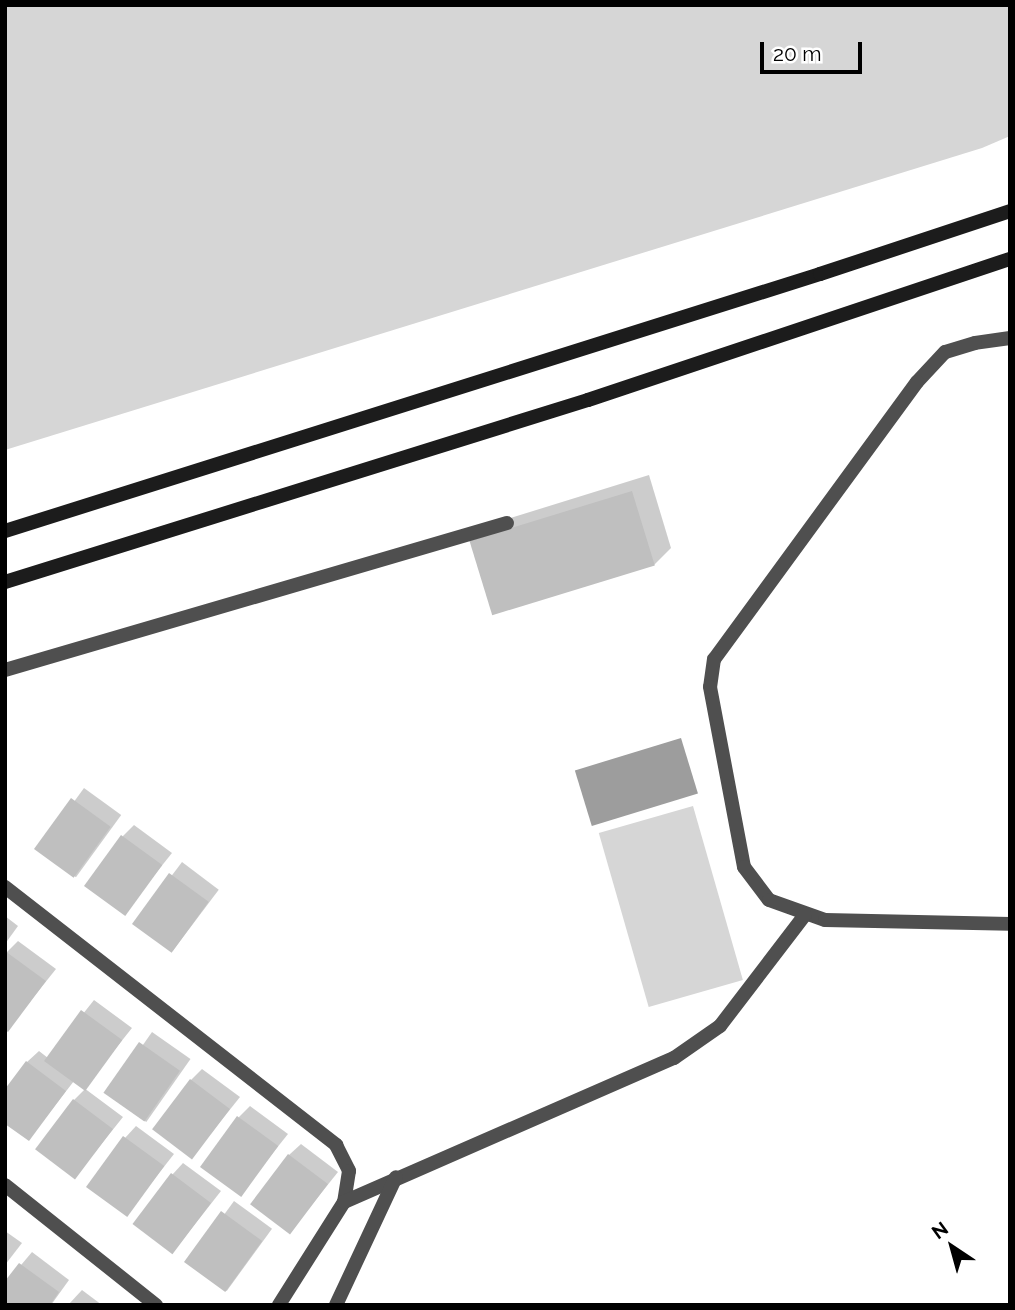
<!DOCTYPE html>
<html>
<head>
<meta charset="utf-8">
<style>
	body { margin:0 }
	#map { position:relative; width:1015px; height:1310px; overflow:hidden; background:#fff; font-family:Raleway,sans-serif }
	div>[style] { position:absolute }
	.green>* { inset:0; background:#d6d6d6; transform-origin:0 0 }
	.water>* { inset:0; background:#9d9d9d; transform-origin:0 0 }
	.shadow>* { inset:0; background:#0003; transform-origin:0 0 }
	.building>* { inset:0; background:#bfbfbf; transform-origin:0 0 }
	.street>* { height:14px; margin:-7px; padding:0 7px; transform-origin:7px; border-radius:7px; background:#4f4f4f }
	.secondary>* { height:14px; margin:-7px; padding:0 7px; transform-origin:7px; border-radius:7px; background:#1c1c1c }
	span { translate:-50% -50%; white-space:nowrap; text-align:center; line-height:1.15; -webkit-text-stroke:5px #fff; paint-order:stroke }
	.frame { position:absolute; inset:0; border:7px solid #000; pointer-events:none }
	.north { position:absolute; left:917px; top:1212px; width:70px; height:70px; -webkit-text-stroke:5px #fff; paint-order:stroke; rotate:324deg; font-size:19px; font-weight:700; line-height:28px; text-align:center; color:#000 }
	.north::after { content:''; display:block; margin:auto; width:24px; height:32px; background:#000; clip-path:polygon(50% 0,100% 100%,50% 72%,0 100%) }
	.scale { position:absolute; left:760px; top:42px; width:102px; height:32px; box-sizing:border-box; border:4px solid #000; border-top:0; padding-left:9px; font-size:21px; line-height:24px; white-space:nowrap; color:#000; -webkit-text-stroke:5px #fff; paint-order:stroke }
</style>
</head>
<body>
<div id="map">
	<div class="green">
		<div style="clip-path:polygon(5px 5px,1010px 5px,1010px 136px,982px 148px,5px 450px)"></div>
		<div style="left:693px;top:806px;width:181px;height:98px;rotate:74deg"></div>
	</div>
	<div class="water">
		<div style="left:681px;top:738px;width:58px;height:111px;rotate:73deg"></div>
	</div>
	<div class="shadow">
		<div style="clip-path:polygon(649px 475px,671px 548px,654px 565px,488px 525px)"></div>
		<div style="left:84px;top:788px;width:46px;height:77px;rotate:36deg"></div>
		<div style="clip-path:polygon(134px 825px,172px 853px,124px 913px,123px 836px)"></div>
		<div style="left:182px;top:862px;width:46px;height:77px;rotate:37deg"></div>
		<div style="clip-path:polygon(5px 916px,18px 926px,5px 944px)"></div>
		<div style="clip-path:polygon(18px 941px,56px 969px,8px 1029px,5px 954px)"></div>
		<div style="clip-path:polygon(94px 1000px,132px 1028px,84px 1088px,123px 1117px,75px 1177px,74px 1100px,85px 1089px,74px 1081px,29px 1139px,27px 1062px,39px 1051px,48px 1058px)"></div>
		<div style="left:152px;top:1032px;width:47px;height:77px;rotate:35deg"></div>
		<div style="clip-path:polygon(202px 1069px,240px 1097px,192px 1157px,191px 1080px)"></div>
		<div style="clip-path:polygon(250px 1106px,288px 1134px,240px 1194px,239px 1117px)"></div>
		<div style="clip-path:polygon(136px 1126px,174px 1154px,126px 1215px,125px 1138px)"></div>
		<div style="clip-path:polygon(301px 1144px,338px 1172px,290px 1232px,289px 1155px)"></div>
		<div style="clip-path:polygon(183px 1163px,221px 1191px,173px 1252px,172px 1175px)"></div>
		<div style="left:234px;top:1201px;width:47px;height:77px;rotate:36deg"></div>
		<div style="clip-path:polygon(5px 1231px,22px 1243px,5px 1265px)"></div>
		<div style="clip-path:polygon(32px 1252px,69px 1280px,51px 1305px,5px 1305px,5px 1284px)"></div>
		<div style="clip-path:polygon(82px 1290px,102px 1305px,68px 1305px)"></div>
	</div>
	<div class="building">
		<div style="left:632px;top:491px;width:78px;height:170px;rotate:73deg"></div>
		<div style="left:71px;top:798px;width:49px;height:63px;rotate:36deg"></div>
		<div style="left:121px;top:835px;width:51px;height:63px;rotate:36deg"></div>
		<div style="left:169px;top:873px;width:49px;height:63px;rotate:36deg"></div>
		<div style="clip-path:polygon(5px 951px,46px 981px,8px 1032px,5px 1030px)"></div>
		<div style="left:81px;top:1010px;width:51px;height:63px;rotate:36deg"></div>
		<div style="left:139px;top:1042px;width:50px;height:62px;rotate:35deg"></div>
		<div style="clip-path:polygon(26px 1061px,66px 1091px,29px 1141px,5px 1124px,5px 1089px)"></div>
		<div style="left:190px;top:1079px;width:50px;height:63px;rotate:37deg"></div>
		<div style="left:73px;top:1099px;width:50px;height:63px;rotate:37deg"></div>
		<div style="left:237px;top:1116px;width:51px;height:63px;rotate:36deg"></div>
		<div style="left:123px;top:1136px;width:51px;height:63px;rotate:36deg"></div>
		<div style="left:288px;top:1154px;width:50px;height:63px;rotate:37deg"></div>
		<div style="left:171px;top:1173px;width:50px;height:64px;rotate:37deg"></div>
		<div style="left:221px;top:1211px;width:51px;height:63px;rotate:36deg"></div>
		<div style="clip-path:polygon(19px 1263px,59px 1292px,50px 1305px,5px 1305px,5px 1281px)"></div>
	</div>
	<div class="street">
		<div style="left:1010px;top:338px;width:35px;rotate:172deg"></div>
		<div style="left:975px;top:343px;width:31px;rotate:163deg"></div>
		<div style="left:945px;top:352px;width:41px;rotate:133deg"></div>
		<div style="left:917px;top:382px;width:343px;rotate:126.2deg"></div>
		<div style="left:714px;top:659px;width:28px;rotate:98deg"></div>
		<div style="left:710px;top:687px;width:183px;rotate:79.3deg"></div>
		<div style="left:744px;top:867px;width:41px;rotate:52.9deg"></div>
		<div style="left:769px;top:900px;width:59px;rotate:19.7deg"></div>
		<div style="left:825px;top:920px;width:185px;rotate:1.2deg"></div>
		<div style="left:5px;top:670px;width:523px;rotate:-16.32deg"></div>
		<div style="left:5px;top:887px;width:420px;rotate:37.9deg"></div>
		<div style="left:336px;top:1145px;width:29px;rotate:63deg"></div>
		<div style="left:349px;top:1171px;width:31px;rotate:99deg"></div>
		<div style="left:344px;top:1202px;width:122px;rotate:122.3deg"></div>
		<div style="left:5px;top:1185px;width:193px;rotate:38.5deg"></div>
		<div style="left:344px;top:1202px;width:360px;rotate:-23.6deg"></div>
		<div style="left:674px;top:1058px;width:56px;rotate:-34.8deg"></div>
		<div style="left:720px;top:1026px;width:140px;rotate:-52.6deg"></div>
		<div style="left:336px;top:1305px;width:141px;rotate:-64.9deg"></div>
	</div>
	<div class="secondary">
		<div style="left:5px;top:531px;width:855px;rotate:-17.5deg"></div>
		<div style="left:820px;top:274px;width:200px;rotate:-18.3deg"></div>
		<div style="left:5px;top:582px;width:611px;rotate:-17.34deg"></div>
		<div style="left:588px;top:400px;width:445px;rotate:-18.5deg"></div>
	</div>
	<div class="frame"></div>
	<div class="north">N</div>
	<div class="scale">20 m</div>
</div>
</body>
</html>
